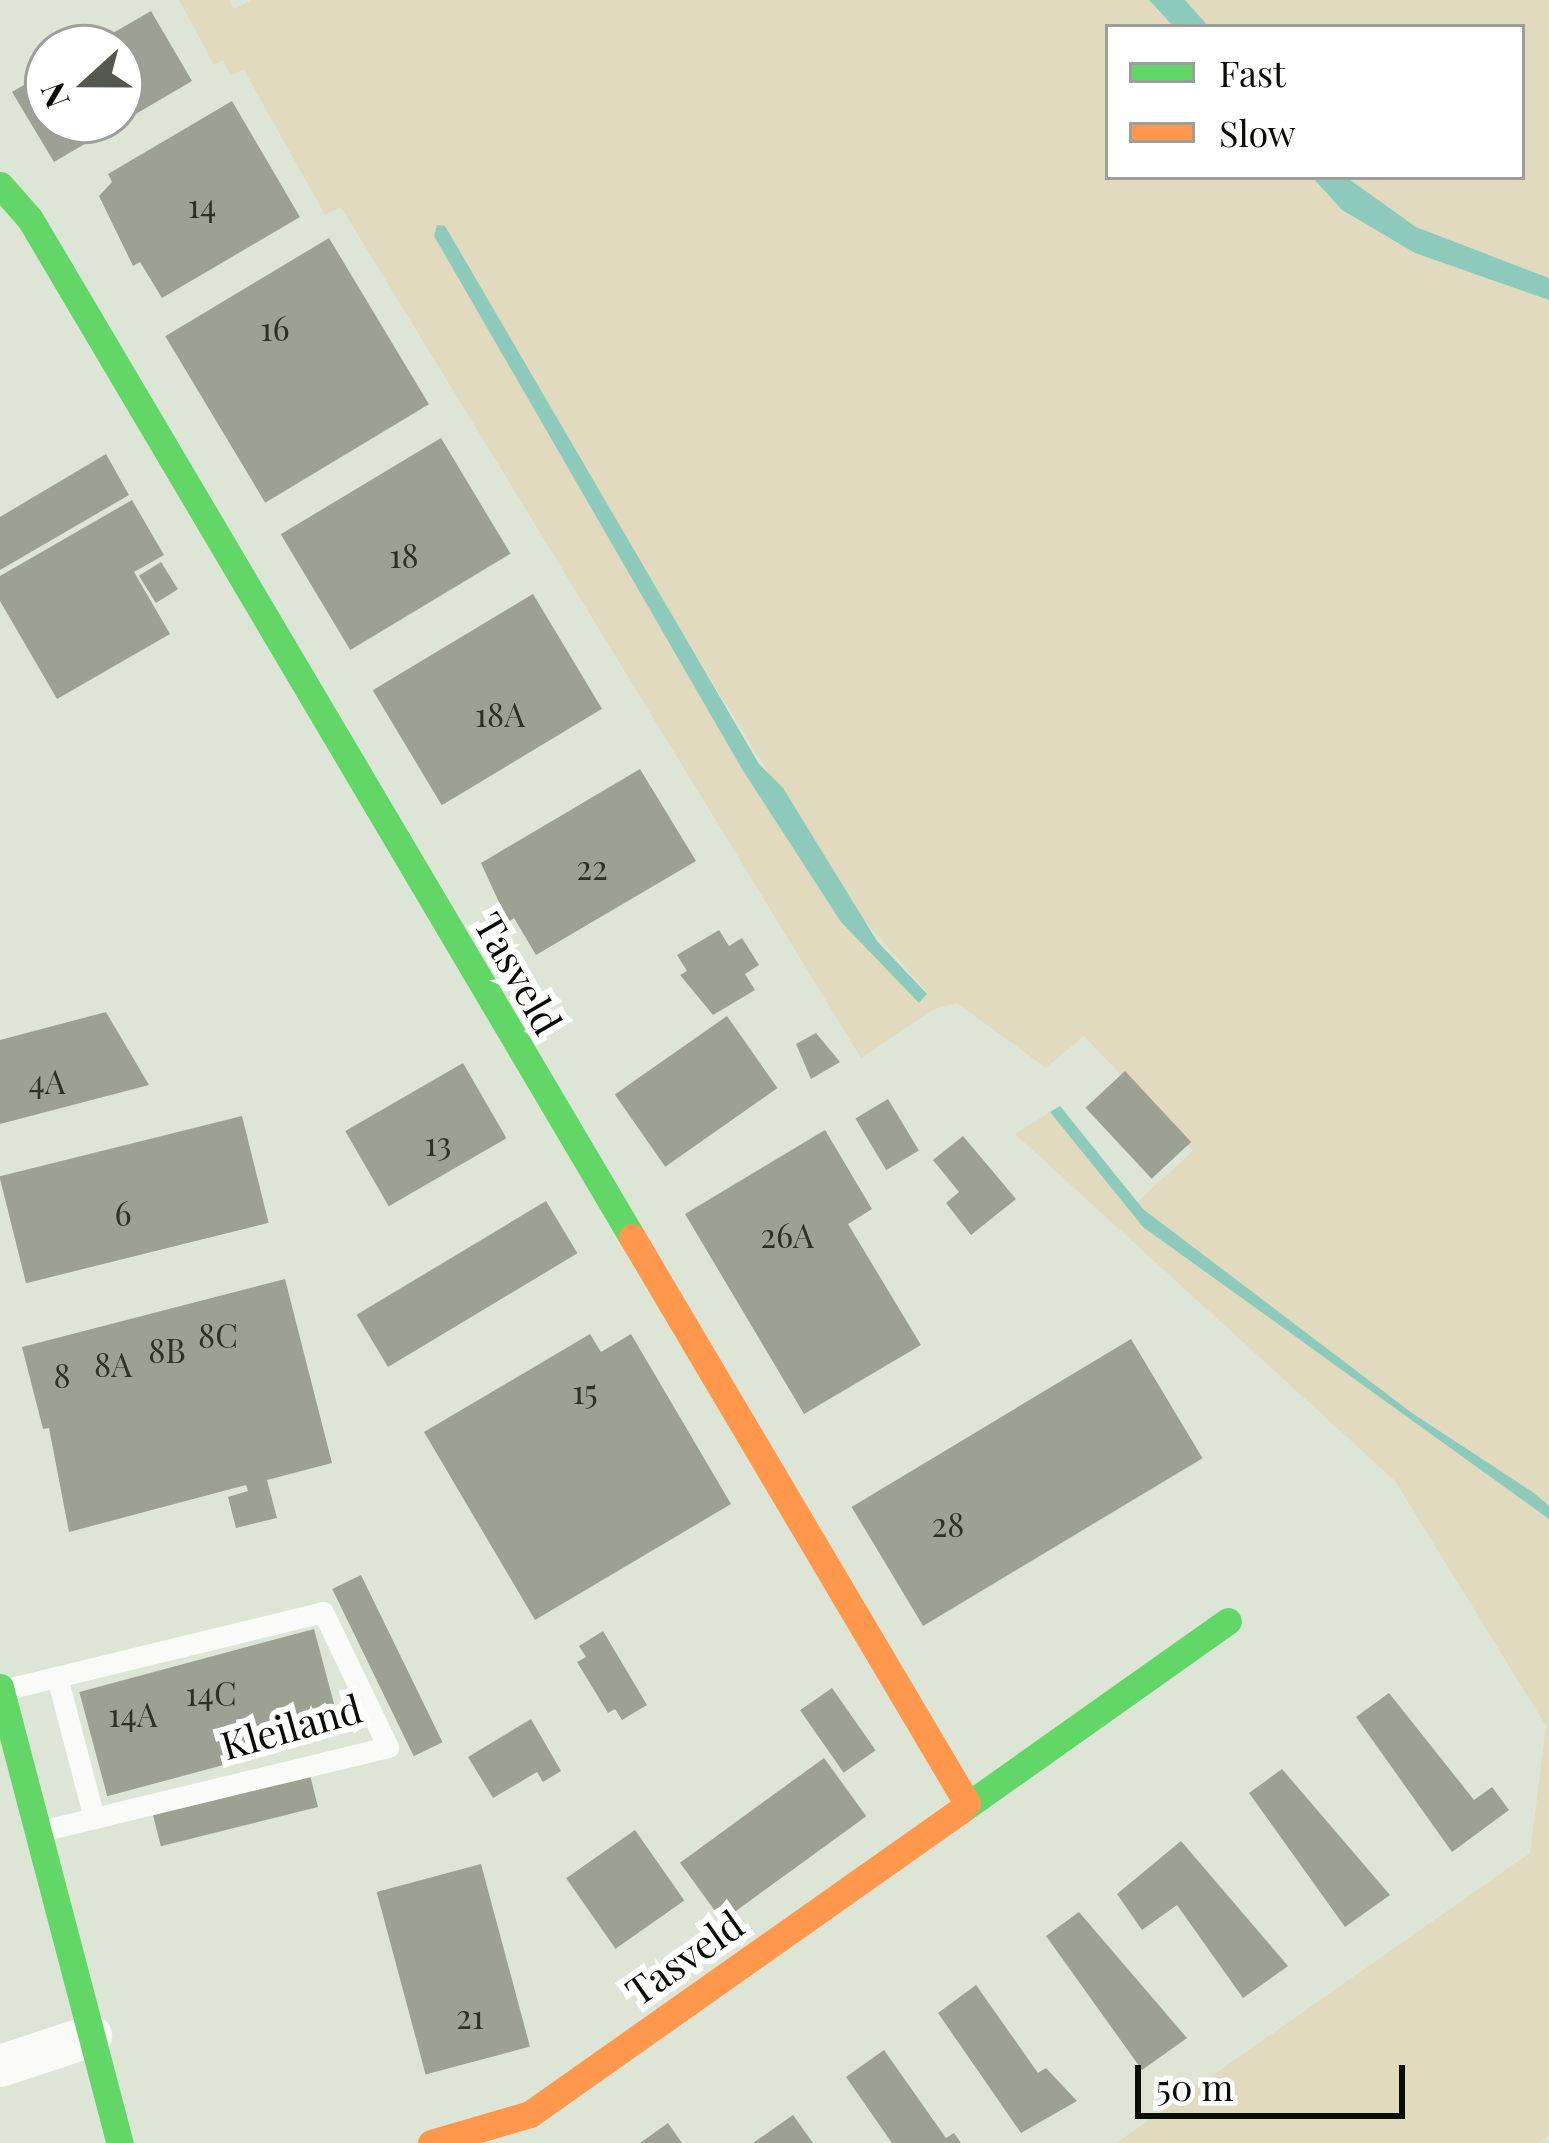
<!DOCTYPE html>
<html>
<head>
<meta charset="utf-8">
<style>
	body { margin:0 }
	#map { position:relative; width:1549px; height:2143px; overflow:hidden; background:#dde6d6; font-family:"Playfair Display",serif }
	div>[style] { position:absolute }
	.green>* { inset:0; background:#e1dabf }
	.water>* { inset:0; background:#8dcabb }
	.building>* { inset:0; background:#9da194; transform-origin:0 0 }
	.lane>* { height:21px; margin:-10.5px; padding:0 10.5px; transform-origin:10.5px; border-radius:10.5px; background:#fafbf9 }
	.street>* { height:42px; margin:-21px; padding:0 21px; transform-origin:21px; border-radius:21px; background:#fafbf9 }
	.fast>* { height:27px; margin:-13.5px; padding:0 13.5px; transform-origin:13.5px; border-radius:13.5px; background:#63d668 }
	.slow>* { height:27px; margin:-13.5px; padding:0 13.5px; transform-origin:13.5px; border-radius:13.5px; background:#ff974d }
	span { translate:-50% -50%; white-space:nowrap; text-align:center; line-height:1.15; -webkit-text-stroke:12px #fff; paint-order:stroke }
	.number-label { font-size:33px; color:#2d3229 }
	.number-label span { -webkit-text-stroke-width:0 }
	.street-label { font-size:39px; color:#080d05 }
	.legend { position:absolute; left:1105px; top:24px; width:420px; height:156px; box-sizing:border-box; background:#fff; border:3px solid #9c9e9b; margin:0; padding:15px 21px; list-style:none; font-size:36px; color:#080d05 }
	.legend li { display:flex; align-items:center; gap:24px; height:60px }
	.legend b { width:60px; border:3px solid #9c9e9b }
	.north { position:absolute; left:24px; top:24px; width:120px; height:120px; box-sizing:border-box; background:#fff; border:3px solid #9c9e9b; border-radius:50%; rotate:249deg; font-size:33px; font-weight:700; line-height:48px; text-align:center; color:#080d05 }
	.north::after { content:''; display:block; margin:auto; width:42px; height:54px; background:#53594e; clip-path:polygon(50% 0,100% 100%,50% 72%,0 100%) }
	.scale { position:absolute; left:1135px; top:2065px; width:270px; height:54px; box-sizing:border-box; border:6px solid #080d05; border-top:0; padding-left:15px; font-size:36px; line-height:42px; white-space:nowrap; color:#080d05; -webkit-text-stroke:9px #fff; paint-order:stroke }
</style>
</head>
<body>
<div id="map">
	<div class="green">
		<div style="clip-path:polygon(evenodd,179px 0,229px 0,234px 9px,251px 0,1149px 0,1174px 27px,1108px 27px,1108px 177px,1312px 177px,1342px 210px,1415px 253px,1549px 300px,1549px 1506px,1412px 1413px,1143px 1209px,1137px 1202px,1193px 1151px,1084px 1036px,1046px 1068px,957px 1003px,932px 1010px,861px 1058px,341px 207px,325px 215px,244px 70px,230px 75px,223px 60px,214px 65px,179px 0,433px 230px,847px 900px,927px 993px,919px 1002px,841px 922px,742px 769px,433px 230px)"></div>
		<div style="clip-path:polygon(1185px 0,1549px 0,1549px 278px,1416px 227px,1346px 177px,1522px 177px,1522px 27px,1209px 27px)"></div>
		<div style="clip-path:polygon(1050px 1112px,1143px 1227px,1549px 1519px,1549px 2136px,1538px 2143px,1116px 2143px,1530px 1853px,1546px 1726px,1395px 1481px,1015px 1134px)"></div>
	</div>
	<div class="water">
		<div style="clip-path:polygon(1149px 0,1185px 0,1209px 27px,1174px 27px)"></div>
		<div style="clip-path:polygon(1312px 177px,1346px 177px,1416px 227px,1549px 278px,1549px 300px,1415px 253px,1342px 210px)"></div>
		<div style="clip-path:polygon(437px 225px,445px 226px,759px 764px,783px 788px,877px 941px,927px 994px,919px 1003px,841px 922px,742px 769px,434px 236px)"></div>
		<div style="clip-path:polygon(1060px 1106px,1143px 1209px,1412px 1413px,1534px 1493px,1549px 1506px,1549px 1519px,1143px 1227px,1050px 1112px)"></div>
	</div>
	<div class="building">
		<div style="clip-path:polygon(151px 11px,192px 81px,54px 162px,12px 92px,48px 71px,48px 120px,120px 120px,120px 48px,87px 48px)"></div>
		<div style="clip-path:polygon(232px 101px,300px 217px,162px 298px,140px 262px,133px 266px,99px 196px,112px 182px,108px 174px)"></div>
		<div style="left:329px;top:238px;width:194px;height:191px;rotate:59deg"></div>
		<div style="left:441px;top:438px;width:135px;height:187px;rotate:59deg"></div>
		<div style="clip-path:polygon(106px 454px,129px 495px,0 570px,0 517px)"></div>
		<div style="clip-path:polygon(132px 500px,164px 555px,134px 572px,170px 634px,57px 699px,0 601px,0 576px)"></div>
		<div style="left:161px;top:562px;width:32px;height:26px;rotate:58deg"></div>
		<div style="left:533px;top:594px;width:134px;height:187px;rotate:59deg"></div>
		<div style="clip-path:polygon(640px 769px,696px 861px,536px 955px,514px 918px,508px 922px,481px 863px)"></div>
		<div style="clip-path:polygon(719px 930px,729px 946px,742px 938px,759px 965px,745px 974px,755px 990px,713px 1015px,680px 975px,687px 971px,677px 955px)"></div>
		<div style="clip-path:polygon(106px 1012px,149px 1085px,0 1124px,0 1040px)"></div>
		<div style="left:727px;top:1016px;width:88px;height:137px;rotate:55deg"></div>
		<div style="clip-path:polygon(816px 1033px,840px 1062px,811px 1079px,796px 1044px)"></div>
		<div style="left:463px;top:1063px;width:87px;height:136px;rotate:60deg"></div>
		<div style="left:1125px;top:1071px;width:97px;height:54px;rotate:47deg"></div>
		<div style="left:888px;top:1099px;width:60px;height:38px;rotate:59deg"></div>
		<div style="left:242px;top:1116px;width:110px;height:250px;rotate:76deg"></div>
		<div style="clip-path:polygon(825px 1130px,872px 1209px,848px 1224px,921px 1345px,804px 1414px,685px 1214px)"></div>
		<div style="clip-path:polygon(963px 1136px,1016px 1199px,971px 1235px,946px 1203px,959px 1192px,933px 1160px)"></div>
		<div style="left:546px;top:1201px;width:61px;height:221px;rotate:59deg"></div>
		<div style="clip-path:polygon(285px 1279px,332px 1463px,267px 1480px,277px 1518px,236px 1528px,228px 1497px,248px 1491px,246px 1485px,69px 1532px,49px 1428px,43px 1429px,22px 1347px)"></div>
		<div style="clip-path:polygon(590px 1334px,601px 1352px,631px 1334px,731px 1504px,535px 1620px,424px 1432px)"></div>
		<div style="left:1131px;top:1339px;width:139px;height:326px;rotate:59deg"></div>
		<div style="left:361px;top:1575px;width:186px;height:32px;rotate:64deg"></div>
		<div style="left:314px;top:1629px;width:108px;height:243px;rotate:75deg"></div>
		<div style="clip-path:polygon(603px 1631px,647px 1705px,622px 1720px,615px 1709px,608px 1713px,577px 1662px,586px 1657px,579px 1646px)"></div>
		<div style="left:832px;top:1688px;width:76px;height:39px;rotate:55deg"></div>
		<div style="clip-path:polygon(1389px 1693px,1474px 1800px,1492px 1787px,1509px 1810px,1452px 1852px,1356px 1717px)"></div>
		<div style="clip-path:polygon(531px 1719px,561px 1771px,543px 1782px,537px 1772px,493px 1798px,468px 1757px)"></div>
		<div style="left:824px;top:1758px;width:72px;height:178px;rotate:54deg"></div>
		<div style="clip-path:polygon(1282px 1769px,1390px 1895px,1345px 1927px,1249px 1793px)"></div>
		<div style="left:310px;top:1775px;width:33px;height:162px;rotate:76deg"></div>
		<div style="left:635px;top:1830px;width:86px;height:84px;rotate:55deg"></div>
		<div style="clip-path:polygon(1181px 1841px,1288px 1966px,1243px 1998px,1177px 1905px,1142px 1930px,1117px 1894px)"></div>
		<div style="left:481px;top:1864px;width:189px;height:108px;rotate:75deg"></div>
		<div style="clip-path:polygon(1079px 1912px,1187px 2038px,1142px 2070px,1046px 1936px)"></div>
		<div style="clip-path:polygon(976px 1985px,1038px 2073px,1046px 2068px,1077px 2101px,1021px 2133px,938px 2013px)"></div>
		<div style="clip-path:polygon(884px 2050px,946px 2138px,954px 2133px,961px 2143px,892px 2143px,846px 2077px)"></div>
		<div style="clip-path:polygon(793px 2115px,813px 2143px,753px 2143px)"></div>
		<div style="clip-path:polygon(668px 2123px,682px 2143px,640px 2143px)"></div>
	</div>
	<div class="lane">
		<div style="left:57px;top:1677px;width:146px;rotate:75.3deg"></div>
		<div style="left:3px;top:1690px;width:329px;rotate:-13.7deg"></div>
		<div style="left:323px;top:1612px;width:150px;rotate:64.3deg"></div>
		<div style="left:388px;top:1747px;width:354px;rotate:166.4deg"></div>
	</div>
	<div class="street">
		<div style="left:0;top:2066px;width:96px;rotate:-18.2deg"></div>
	</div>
	<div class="fast">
		<div style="left:0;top:185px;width:45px;rotate:48.6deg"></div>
		<div style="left:30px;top:219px;width:1183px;rotate:59.4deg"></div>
		<div style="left:0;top:1687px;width:472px;rotate:75.3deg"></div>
		<div style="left:961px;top:1810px;width:327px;rotate:-35.3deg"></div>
	</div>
	<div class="slow">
		<div style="left:632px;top:1237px;width:658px;rotate:59.38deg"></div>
		<div style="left:431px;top:2143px;width:103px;rotate:-16.3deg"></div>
		<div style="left:530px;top:2114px;width:527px;rotate:-35.2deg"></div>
	</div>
	<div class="number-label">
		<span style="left:202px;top:205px">14</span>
		<span style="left:275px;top:328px">16</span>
		<span style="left:404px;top:555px">18</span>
		<span style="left:500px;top:714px">18A</span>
		<span style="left:592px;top:867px">22</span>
		<span style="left:47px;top:1081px">4A</span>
		<span style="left:438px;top:1143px">13</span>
		<span style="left:123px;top:1213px">6</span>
		<span style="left:787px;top:1235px">26A</span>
		<span style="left:218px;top:1335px">8C</span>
		<span style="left:167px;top:1350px">8B</span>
		<span style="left:113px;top:1364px">8A</span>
		<span style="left:62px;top:1375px">8</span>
		<span style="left:585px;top:1391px">15</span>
		<span style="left:948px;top:1524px">28</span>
		<span style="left:211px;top:1693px">14C</span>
		<span style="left:133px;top:1714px">14A</span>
		<span style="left:470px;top:2016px">21</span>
	</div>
	<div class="street-label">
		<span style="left:519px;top:973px;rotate:60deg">Tasveld</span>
		<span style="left:291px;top:1726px;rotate:-16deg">Kleiland</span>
		<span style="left:684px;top:1957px;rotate:-35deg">Tasveld</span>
	</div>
	<ul class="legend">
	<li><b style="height:15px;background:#63d668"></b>Fast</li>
	<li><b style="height:15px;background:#ff974d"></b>Slow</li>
	</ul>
	<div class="north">N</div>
	<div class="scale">50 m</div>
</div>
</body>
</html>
